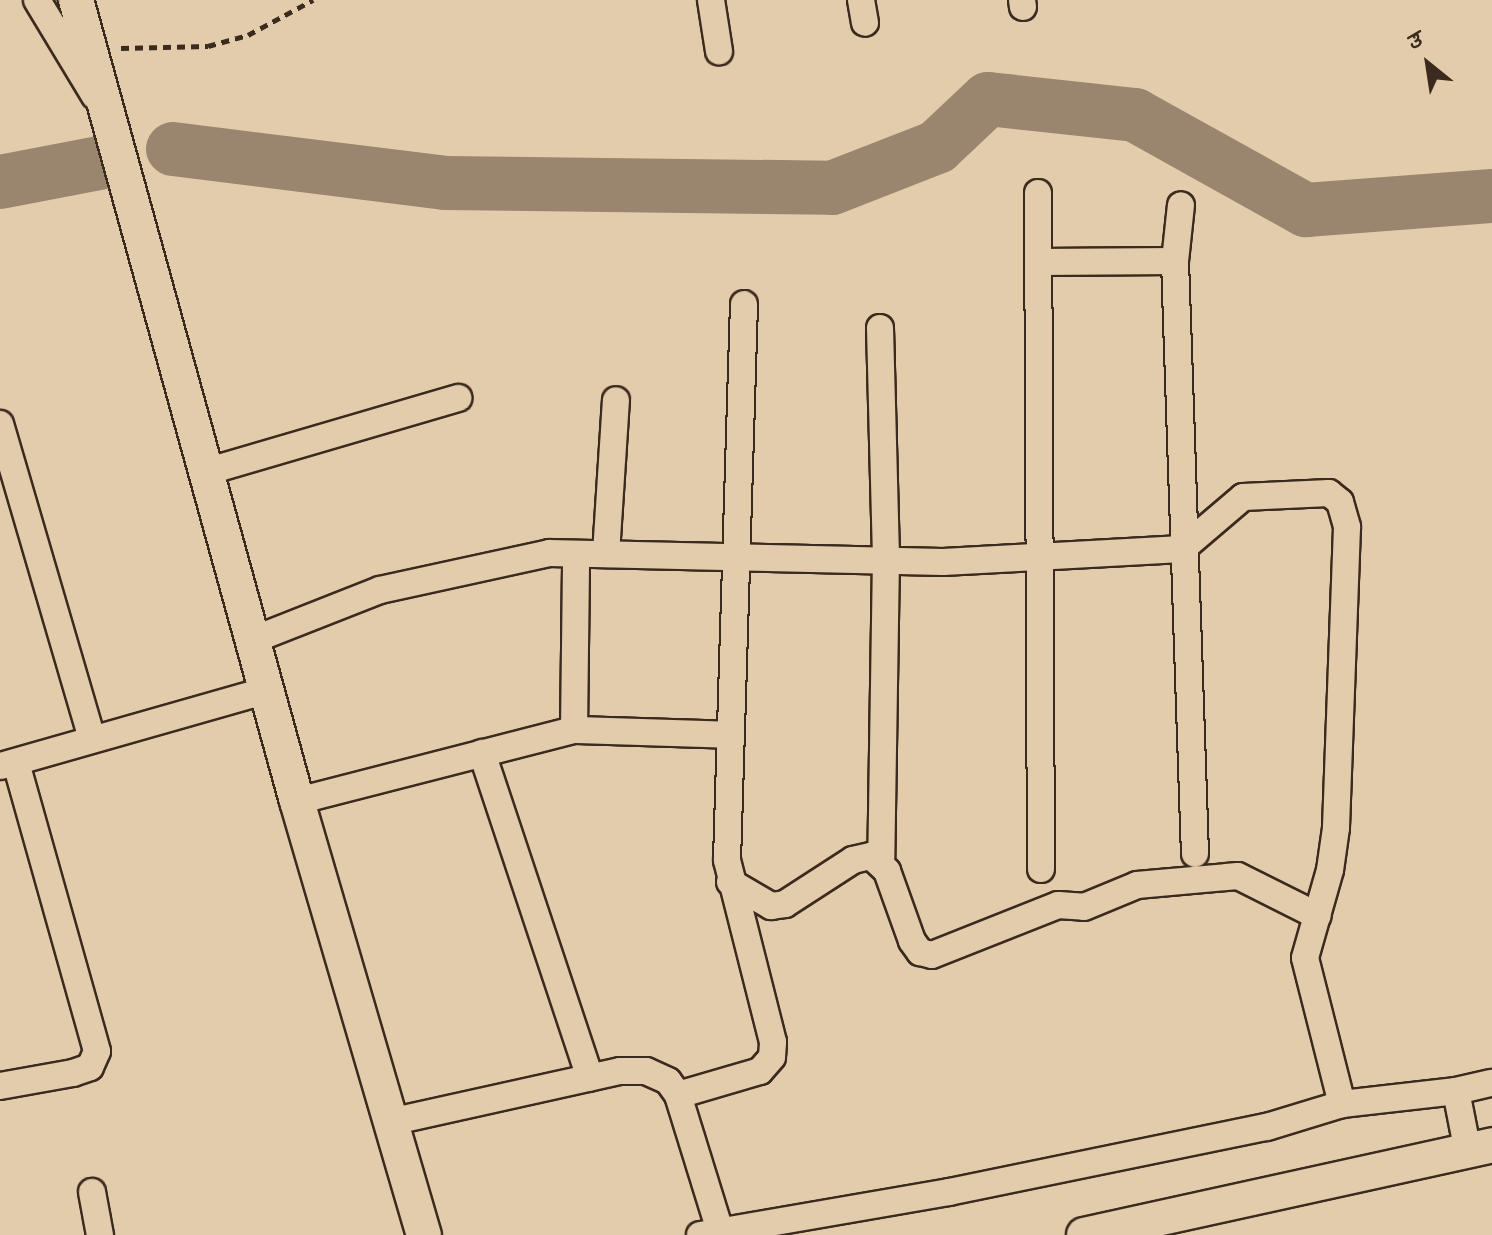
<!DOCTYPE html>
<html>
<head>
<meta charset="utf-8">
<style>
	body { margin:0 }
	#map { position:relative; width:1492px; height:1235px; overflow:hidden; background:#e3ccac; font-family:Kalam,"Playpen Sans Deva",sans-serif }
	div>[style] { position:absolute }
	.river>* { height:54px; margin:-27px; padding:0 27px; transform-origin:27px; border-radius:27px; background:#9a866e }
	.path>* { height:5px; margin-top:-2.5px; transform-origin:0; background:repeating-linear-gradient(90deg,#3b2a1e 0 8px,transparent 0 14px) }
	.roads { filter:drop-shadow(2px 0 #3b2a1e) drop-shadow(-2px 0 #3b2a1e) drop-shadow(0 2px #3b2a1e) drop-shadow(0 -2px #3b2a1e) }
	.minor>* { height:26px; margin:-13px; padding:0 13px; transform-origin:13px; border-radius:13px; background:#e3ccac }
	.tertiary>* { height:34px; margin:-17px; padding:0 17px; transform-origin:17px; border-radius:17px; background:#e3ccac }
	span { translate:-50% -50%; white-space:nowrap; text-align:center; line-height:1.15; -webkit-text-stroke:6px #e3ccac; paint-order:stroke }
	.north { position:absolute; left:1388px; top:24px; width:80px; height:80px; -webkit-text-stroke:6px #e3ccac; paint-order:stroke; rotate:330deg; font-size:22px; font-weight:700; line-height:32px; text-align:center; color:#3b2a1e }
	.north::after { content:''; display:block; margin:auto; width:28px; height:36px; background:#3b2a1e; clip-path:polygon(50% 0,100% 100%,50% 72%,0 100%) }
</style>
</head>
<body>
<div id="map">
	<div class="river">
		<div style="left:173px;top:149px;width:274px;rotate:7.1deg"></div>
		<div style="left:445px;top:183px;width:387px;rotate:0.7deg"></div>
		<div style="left:832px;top:188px;width:113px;rotate:-21.3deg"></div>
		<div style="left:937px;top:147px;width:70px;rotate:-43.3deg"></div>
		<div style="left:988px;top:99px;width:148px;rotate:6.2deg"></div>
		<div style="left:1135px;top:115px;width:196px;rotate:29.1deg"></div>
		<div style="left:1306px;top:210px;width:187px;rotate:-4.3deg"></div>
		<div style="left:0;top:182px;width:101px;rotate:-10.9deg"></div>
	</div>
	<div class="path">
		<div style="left:121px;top:48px;width:87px;rotate:-1.3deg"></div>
		<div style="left:208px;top:46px;width:41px;rotate:-15.4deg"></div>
		<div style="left:248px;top:35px;width:74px;rotate:-28.3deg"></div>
	</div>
	<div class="roads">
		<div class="minor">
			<div style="left:37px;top:0;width:112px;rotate:58.9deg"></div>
			<div style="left:711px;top:0;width:52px;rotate:81.1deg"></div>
			<div style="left:861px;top:0;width:23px;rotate:80deg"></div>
			<div style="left:1022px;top:0;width:7px;rotate:82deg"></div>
			<div style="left:1038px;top:193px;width:676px;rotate:89.75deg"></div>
			<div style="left:1175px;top:261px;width:593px;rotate:88.07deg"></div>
			<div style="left:1038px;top:262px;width:137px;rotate:-0.4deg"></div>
			<div style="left:1175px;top:261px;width:56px;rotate:-83.9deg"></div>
			<div style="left:880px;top:328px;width:230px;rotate:88.5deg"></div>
			<div style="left:886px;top:558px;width:302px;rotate:90.9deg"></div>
			<div style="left:0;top:424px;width:327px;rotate:73.7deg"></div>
			<div style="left:205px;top:472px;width:264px;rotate:-16.3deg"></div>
			<div style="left:606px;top:554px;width:154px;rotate:-86.3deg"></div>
			<div style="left:253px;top:640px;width:136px;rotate:-21.5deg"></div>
			<div style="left:380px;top:590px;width:173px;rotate:-12.3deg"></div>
			<div style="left:549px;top:553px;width:394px;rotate:1.3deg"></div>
			<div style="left:943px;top:562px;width:239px;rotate:-3.1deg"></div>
			<div style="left:1182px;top:549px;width:80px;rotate:-40.4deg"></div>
			<div style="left:1243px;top:497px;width:86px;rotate:-2.7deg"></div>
			<div style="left:1329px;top:493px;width:14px;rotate:39deg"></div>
			<div style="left:1340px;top:502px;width:26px;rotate:74deg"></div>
			<div style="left:1347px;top:527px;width:301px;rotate:92.1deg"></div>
			<div style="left:1336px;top:828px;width:42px;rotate:98.1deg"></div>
			<div style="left:1330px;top:870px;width:91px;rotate:105.9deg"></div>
			<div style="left:1305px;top:958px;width:151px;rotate:75.8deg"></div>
			<div style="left:1342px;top:1104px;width:115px;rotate:-6.5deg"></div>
			<div style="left:1456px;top:1091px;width:62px;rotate:78.9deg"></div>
			<div style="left:574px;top:730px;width:176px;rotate:-89.3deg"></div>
			<div style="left:482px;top:753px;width:342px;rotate:71.6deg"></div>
			<div style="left:1px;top:766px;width:277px;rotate:-15.9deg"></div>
			<div style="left:297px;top:801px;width:286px;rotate:-14.4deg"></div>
			<div style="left:574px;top:730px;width:157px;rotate:1.8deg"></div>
			<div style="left:730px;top:882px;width:48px;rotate:30.3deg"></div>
			<div style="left:771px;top:906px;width:14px;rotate:-8deg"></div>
			<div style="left:785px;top:904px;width:81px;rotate:-32.9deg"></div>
			<div style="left:853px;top:860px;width:18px;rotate:-13deg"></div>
			<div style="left:871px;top:856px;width:22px;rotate:43deg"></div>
			<div style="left:887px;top:871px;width:74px;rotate:70.3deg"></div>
			<div style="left:912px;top:941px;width:14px;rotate:54deg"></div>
			<div style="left:920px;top:952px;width:12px;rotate:14deg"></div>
			<div style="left:932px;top:955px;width:136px;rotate:-21.6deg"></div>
			<div style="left:1058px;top:905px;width:26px;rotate:4deg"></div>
			<div style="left:1084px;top:907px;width:57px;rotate:-22.5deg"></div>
			<div style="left:1137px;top:885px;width:101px;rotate:-5.1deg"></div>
			<div style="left:1238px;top:876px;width:89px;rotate:26.6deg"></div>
			<div style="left:0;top:1086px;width:74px;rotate:-10.1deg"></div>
			<div style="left:73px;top:1073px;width:18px;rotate:-19deg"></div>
			<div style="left:90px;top:1067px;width:17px;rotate:-66deg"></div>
			<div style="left:97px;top:1051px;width:300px;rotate:-105.7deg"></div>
			<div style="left:1456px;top:1091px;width:37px;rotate:-13deg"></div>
			<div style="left:678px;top:1095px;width:85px;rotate:-16.3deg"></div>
			<div style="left:760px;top:1071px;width:18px;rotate:-49deg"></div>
			<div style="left:772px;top:1057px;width:15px;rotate:-86deg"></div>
			<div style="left:773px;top:1042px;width:188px;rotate:-104.2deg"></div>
			<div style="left:727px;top:860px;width:556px;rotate:-88.25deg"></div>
			<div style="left:390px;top:1122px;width:236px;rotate:-12.5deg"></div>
			<div style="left:620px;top:1071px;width:26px"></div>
			<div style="left:646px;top:1071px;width:24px;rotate:24deg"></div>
			<div style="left:668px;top:1081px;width:17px;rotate:54deg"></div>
			<div style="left:678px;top:1095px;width:142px;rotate:72.8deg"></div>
			<div style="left:92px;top:1192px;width:44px;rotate:79.5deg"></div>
			<div style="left:700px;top:1235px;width:253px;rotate:-9.8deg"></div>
			<div style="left:949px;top:1192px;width:325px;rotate:-11.6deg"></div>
			<div style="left:1267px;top:1127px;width:78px;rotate:-17deg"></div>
		</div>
		<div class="tertiary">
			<div style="left:76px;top:0;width:831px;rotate:74.58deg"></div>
			<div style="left:297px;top:801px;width:452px;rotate:73.7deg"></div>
			<div style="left:1084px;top:1235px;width:418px;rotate:-12.4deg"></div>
		</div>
	</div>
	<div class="north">उ</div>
</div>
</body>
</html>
